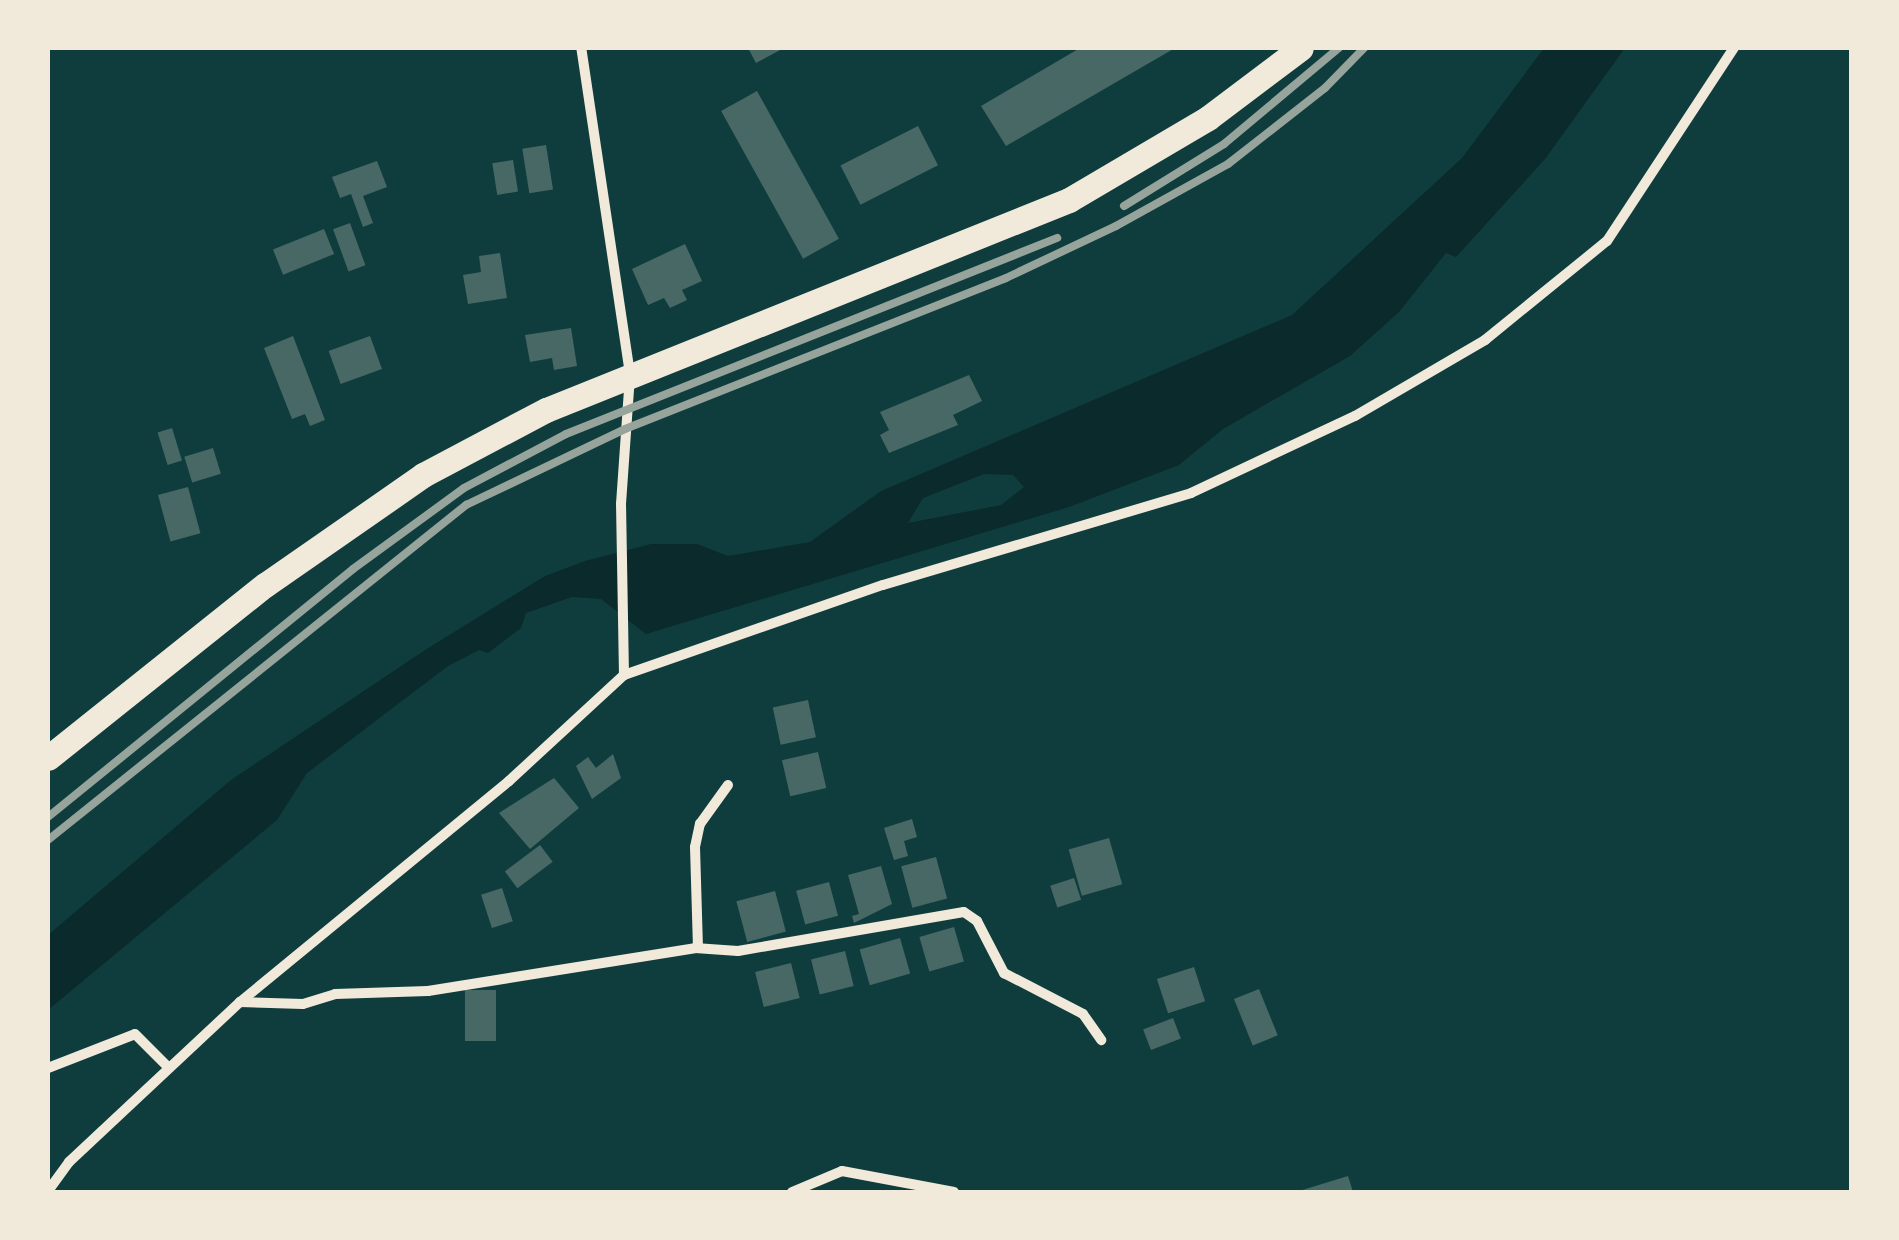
<!DOCTYPE html>
<html>
<head>
<meta charset="utf-8">
<style>
	body { margin:0 }
	#map { position:relative; width:1899px; height:1240px; overflow:hidden; background:#0f3d3e; font-family:"Alegreya Sans",sans-serif }
	div>[style] { position:absolute }
	.water>* { inset:0; background:#0a2a2b }
	.building>* { inset:0; background:#486865; transform-origin:0 0 }
	.minor>* { height:10px; margin:-5px; padding:0 5px; transform-origin:5px; border-radius:5px; background:#f1e9da }
	.primary>* { height:25px; margin:-12.5px; padding:0 12.5px; transform-origin:12.5px; border-radius:12.5px; background:#f1e9da }
	.rail>* { height:8px; margin:-4px; padding:0 4px; transform-origin:4px; border-radius:4px; background:#97a49c }
	span { translate:-50% -50%; white-space:nowrap; text-align:center; line-height:1.15; -webkit-text-stroke:8px #f1e9da; paint-order:stroke }
	.frame { position:absolute; inset:0; border:50px solid #f1e9da; pointer-events:none }
</style>
</head>
<body>
<div id="map">
	<div class="water">
		<div style="clip-path:polygon(evenodd,1544px 48px,1625px 48px,1545px 159px,1456px 257px,1446px 253px,1399px 312px,1350px 356px,1223px 429px,1179px 465px,1069px 507px,646px 634px,601px 599px,572px 597px,526px 613px,521px 628px,488px 653px,479px 650px,448px 666px,307px 773px,277px 820px,48px 1010px,48px 935px,231px 780px,425px 650px,545px 576px,585px 561px,651px 544px,697px 544px,728px 556px,810px 542px,881px 491px,1292px 315px,1462px 158px,1544px 48px,984px 474px,1013px 475px,1024px 487px,1001px 505px,908px 523px,923px 498px,984px 474px)"></div>
	</div>
	<div class="building">
		<div style="clip-path:polygon(748px 48px,784px 48px,756px 63px)"></div>
		<div style="clip-path:polygon(1080px 48px,1175px 48px,1006px 146px,981px 106px)"></div>
		<div style="left:757px;top:91px;width:169px;height:41px;rotate:61deg"></div>
		<div style="left:918px;top:126px;width:44px;height:87px;rotate:63deg"></div>
		<div style="left:546px;top:145px;width:45px;height:24px;rotate:81deg"></div>
		<div style="left:513px;top:160px;width:32px;height:21px;rotate:81deg"></div>
		<div style="clip-path:polygon(377px 161px,387px 187px,363px 196px,373px 223px,363px 227px,351px 194px,340px 198px,332px 177px)"></div>
		<div style="left:350px;top:223px;width:45px;height:18px;rotate:70deg"></div>
		<div style="left:324px;top:229px;width:27px;height:55px;rotate:68deg"></div>
		<div style="clip-path:polygon(685px 244px,702px 281px,682px 290px,687px 300px,670px 308px,664px 298px,648px 305px,632px 269px)"></div>
		<div style="clip-path:polygon(500px 253px,507px 298px,468px 304px,463px 275px,481px 272px,479px 256px)"></div>
		<div style="clip-path:polygon(571px 328px,577px 366px,554px 370px,552px 358px,530px 362px,525px 335px)"></div>
		<div style="clip-path:polygon(293px 336px,325px 420px,310px 426px,305px 414px,292px 419px,264px 348px)"></div>
		<div style="left:370px;top:336px;width:35px;height:44px;rotate:70deg"></div>
		<div style="clip-path:polygon(969px 375px,982px 401px,953px 415px,958px 425px,889px 453px,880px 435px,889px 430px,880px 412px)"></div>
		<div style="left:172px;top:428px;width:34px;height:15px;rotate:73deg"></div>
		<div style="left:213px;top:448px;width:27px;height:30px;rotate:73deg"></div>
		<div style="left:188px;top:487px;width:48px;height:31px;rotate:75deg"></div>
		<div style="left:808px;top:700px;width:38px;height:36px;rotate:78deg"></div>
		<div style="left:818px;top:752px;width:37px;height:37px;rotate:77deg"></div>
		<div style="clip-path:polygon(613px 754px,621px 778px,592px 799px,576px 766px,588px 757px,596px 768px)"></div>
		<div style="clip-path:polygon(554px 778px,579px 808px,530px 849px,499px 813px)"></div>
		<div style="clip-path:polygon(912px 819px,917px 837px,904px 841px,908px 856px,894px 860px,884px 828px)"></div>
		<div style="left:1109px;top:838px;width:48px;height:42px;rotate:74deg"></div>
		<div style="left:540px;top:845px;width:21px;height:44px;rotate:53deg"></div>
		<div style="left:936px;top:857px;width:43px;height:36px;rotate:75deg"></div>
		<div style="clip-path:polygon(881px 866px,892px 904px,854px 923px,852px 916px,859px 914px,848px 875px)"></div>
		<div style="left:1074px;top:878px;width:23px;height:25px;rotate:72deg"></div>
		<div style="left:829px;top:882px;width:35px;height:34px;rotate:75deg"></div>
		<div style="left:502px;top:888px;width:35px;height:22px;rotate:72deg"></div>
		<div style="left:775px;top:891px;width:42px;height:40px;rotate:75deg"></div>
		<div style="left:954px;top:927px;width:36px;height:36px;rotate:74deg"></div>
		<div style="left:900px;top:938px;width:37px;height:42px;rotate:74deg"></div>
		<div style="left:845px;top:951px;width:36px;height:35px;rotate:76deg"></div>
		<div style="left:791px;top:963px;width:36px;height:37px;rotate:76deg"></div>
		<div style="left:1194px;top:967px;width:36px;height:39px;rotate:72deg"></div>
		<div style="left:1259px;top:989px;width:50px;height:27px;rotate:68deg"></div>
		<div style="left:465px;top:990px;width:31px;height:51px"></div>
		<div style="left:1173px;top:1018px;width:22px;height:32px;rotate:69deg"></div>
		<div style="clip-path:polygon(1348px 1176px,1353px 1192px,1296px 1192px)"></div>
	</div>
	<div class="minor">
		<div style="left:624px;top:675px;width:274px;rotate:-19.2deg"></div>
		<div style="left:883px;top:585px;width:321px;rotate:-16.6deg"></div>
		<div style="left:1191px;top:493px;width:181px;rotate:-25.2deg"></div>
		<div style="left:1355px;top:416px;width:151px;rotate:-30.3deg"></div>
		<div style="left:1485px;top:340px;width:157px;rotate:-39.1deg"></div>
		<div style="left:1607px;top:241px;width:231px;rotate:-56.7deg"></div>
		<div style="left:698px;top:948px;width:101px;rotate:-91.7deg"></div>
		<div style="left:695px;top:847px;width:24px;rotate:-78deg"></div>
		<div style="left:700px;top:824px;width:48px;rotate:-54.3deg"></div>
		<div style="left:240px;top:1002px;width:63px;rotate:1.8deg"></div>
		<div style="left:303px;top:1004px;width:34px;rotate:-17deg"></div>
		<div style="left:335px;top:994px;width:93px;rotate:-1.8deg"></div>
		<div style="left:428px;top:991px;width:270px;rotate:-9.1deg"></div>
		<div style="left:695px;top:948px;width:43px;rotate:4deg"></div>
		<div style="left:738px;top:951px;width:229px;rotate:-9.8deg"></div>
		<div style="left:964px;top:912px;width:16px;rotate:35deg"></div>
		<div style="left:977px;top:921px;width:59px;rotate:62.6deg"></div>
		<div style="left:1004px;top:973px;width:89px;rotate:27.4deg"></div>
		<div style="left:1083px;top:1014px;width:32px;rotate:55deg"></div>
		<div style="left:48px;top:1068px;width:93px;rotate:-21.3deg"></div>
		<div style="left:135px;top:1034px;width:47px;rotate:45deg"></div>
		<div style="left:48px;top:1191px;width:36px;rotate:-54deg"></div>
		<div style="left:69px;top:1162px;width:234px;rotate:-43.1deg"></div>
		<div style="left:240px;top:1002px;width:348px;rotate:-39.4deg"></div>
		<div style="left:509px;top:781px;width:156px;rotate:-42.7deg"></div>
		<div style="left:624px;top:675px;width:171px;rotate:-91deg"></div>
		<div style="left:621px;top:504px;width:130px;rotate:-86deg"></div>
		<div style="left:630px;top:374px;width:330px;rotate:-98.5deg"></div>
		<div style="left:792px;top:1192px;width:54px;rotate:-22.8deg"></div>
		<div style="left:842px;top:1171px;width:114px;rotate:10.6deg"></div>
	</div>
	<div class="primary">
		<div style="left:48px;top:758px;width:278px;rotate:-38.6deg"></div>
		<div style="left:265px;top:585px;width:193px;rotate:-34.8deg"></div>
		<div style="left:423px;top:475px;width:139px;rotate:-27.9deg"></div>
		<div style="left:546px;top:410px;width:564px;rotate:-21.88deg"></div>
		<div style="left:1069px;top:200px;width:161px;rotate:-30.5deg"></div>
		<div style="left:1208px;top:118px;width:116px;rotate:-37deg"></div>
	</div>
	<div class="rail">
		<div style="left:1124px;top:206px;width:118px;rotate:-31.8deg"></div>
		<div style="left:1224px;top:144px;width:150px;rotate:-39.9deg"></div>
		<div style="left:48px;top:817px;width:393px;rotate:-39.1deg"></div>
		<div style="left:353px;top:569px;width:137px;rotate:-36.1deg"></div>
		<div style="left:464px;top:488px;width:115px;rotate:-27.9deg"></div>
		<div style="left:566px;top:434px;width:529px;rotate:-21.76deg"></div>
		<div style="left:48px;top:840px;width:536px;rotate:-38.71deg"></div>
		<div style="left:466px;top:505px;width:176px;rotate:-25.5deg"></div>
		<div style="left:625px;top:429px;width:410px;rotate:-21.6deg"></div>
		<div style="left:1006px;top:278px;width:122px;rotate:-25.3deg"></div>
		<div style="left:1116px;top:226px;width:128px;rotate:-29deg"></div>
		<div style="left:1228px;top:164px;width:123px;rotate:-38.1deg"></div>
		<div style="left:1325px;top:88px;width:56px;rotate:-45.7deg"></div>
	</div>
	<div class="frame"></div>
</div>
</body>
</html>
